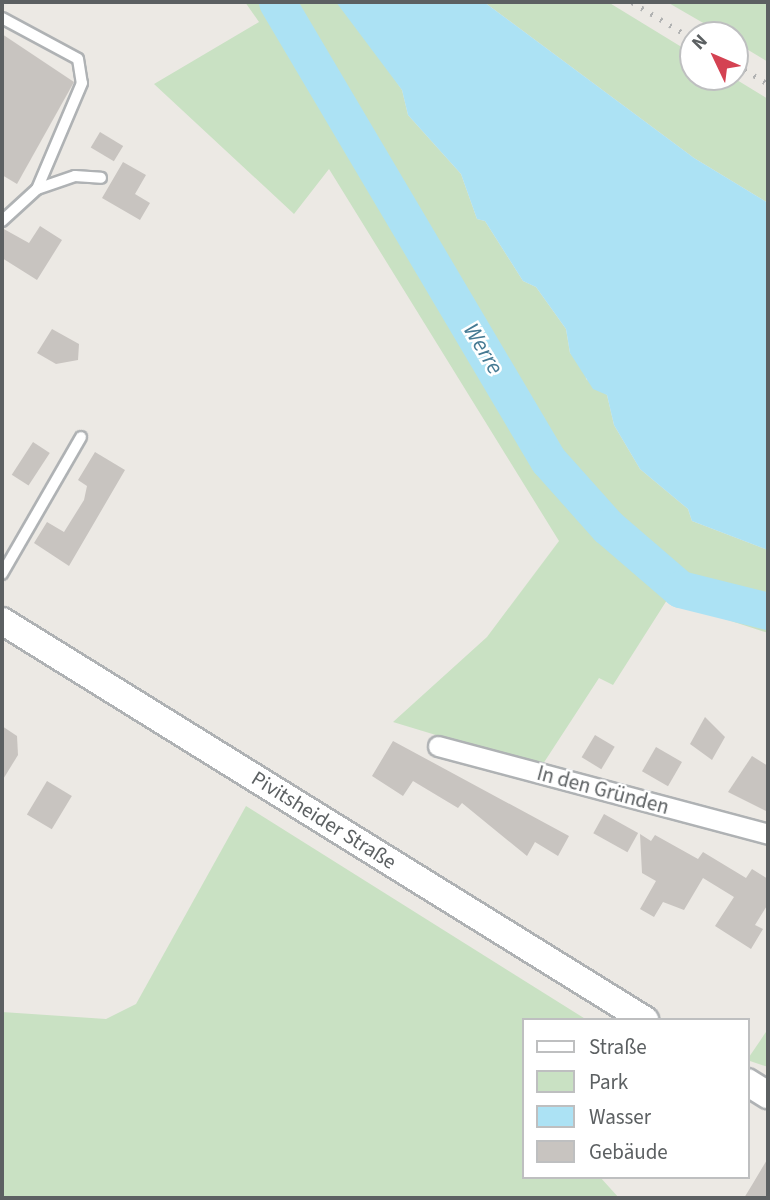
<!DOCTYPE html>
<html>
<head>
<meta charset="utf-8">
<style>
	body { margin:0 }
	#map { position:relative; width:770px; height:1200px; overflow:hidden; background:#ece9e4; font-family:"Source Sans 3",sans-serif }
	div>[style] { position:absolute }
	.green>* { inset:0; background:#c9e1c3 }
	.water>* { inset:0; background:#ace2f4 }
	.river>* { height:37px; margin:-18.5px; padding:0 18.5px; transform-origin:18.5px; border-radius:18.5px; background:#ace2f4 }
	.building>* { inset:0; background:#c8c4c0; transform-origin:0 0 }
	.roads { filter:drop-shadow(2px 0 #afb2b4) drop-shadow(-2px 0 #afb2b4) drop-shadow(0 2px #afb2b4) drop-shadow(0 -2px #afb2b4) }
	.service>* { height:10px; margin:-5px; padding:0 5px; transform-origin:5px; border-radius:5px; background:#fff }
	.minor>* { height:19px; margin:-9.5px; padding:0 9.5px; transform-origin:9.5px; border-radius:9.5px; background:#fff }
	.secondary>* { height:26px; margin:-13px; padding:0 13px; transform-origin:13px; border-radius:13px; background:#fff }
	.rail>* { height:5px; margin-top:-2.5px; transform-origin:0; background:repeating-linear-gradient(90deg,#b1b2b2 0 2px,transparent 0 11px) }
	span { translate:-50% -50%; white-space:nowrap; text-align:center; line-height:1.15; -webkit-text-stroke:5px #fff; paint-order:stroke }
	.street-label { font-size:21px; color:#5c6062 }
	.water-label { font-size:23px; color:#457a93; font-style:italic }
	.frame { position:absolute; inset:0; border:4px solid #5c6062; pointer-events:none }
	.legend { position:absolute; left:522px; top:1018px; width:228px; height:161px; box-sizing:border-box; background:#fff; border:2px solid #bebfc0; margin:0; padding:9px 12px; list-style:none; font-size:21px; color:#5c6062 }
	.legend li { display:flex; align-items:center; gap:14px; height:35px }
	.legend b { width:35px; border:2px solid #bebfc0 }
	.north { position:absolute; left:679px; top:21px; width:70px; height:70px; box-sizing:border-box; background:#fff; border:2px solid #bebfc0; border-radius:50%; rotate:314deg; font-size:19px; font-weight:700; line-height:28px; text-align:center; color:#5c6062 }
	.north::after { content:''; display:block; margin:auto; width:24px; height:32px; background:#d44252; clip-path:polygon(50% 0,100% 100%,50% 72%,0 100%) }
</style>
</head>
<body>
<div id="map">
	<div class="green">
		<div style="clip-path:polygon(245px 2px,336px 2px,347px 10px,402px 90px,408px 115px,461px 174px,477px 219px,485px 221px,523px 281px,536px 287px,566px 329px,570px 353px,585px 367px,586px 379px,607px 395px,614px 425px,640px 469px,688px 509px,692px 521px,768px 550px,768px 633px,667px 600px,613px 685px,599px 678px,541px 767px,393px 722px,487px 637px,559px 541px,329px 169px,294px 214px,154px 84px,259px 22px)"></div>
		<div style="clip-path:polygon(484px 2px,608px 2px,693px 54px,693px 77px,732px 77px,768px 99px,768px 203px,694px 158px)"></div>
		<div style="clip-path:polygon(667px 2px,768px 2px,768px 62px,735px 42px,735px 35px,724px 35px)"></div>
		<div style="clip-path:polygon(246px 806px,587px 1020px,523px 1020px,523px 1177px,600px 1177px,619px 1198px,2px 1198px,2px 1012px,106px 1019px,136px 1004px)"></div>
		<div style="clip-path:polygon(768px 1029px,768px 1067px,747px 1060px)"></div>
	</div>
	<div class="water">
		<div style="clip-path:polygon(336px 2px,484px 2px,694px 158px,768px 203px,768px 550px,692px 521px,688px 509px,640px 469px,614px 425px,607px 395px,593px 389px,570px 353px,566px 329px,536px 287px,523px 281px,485px 221px,477px 219px,461px 174px,408px 115px,402px 90px)"></div>
	</div>
	<div class="river">
		<div style="left:277px;top:2px;width:532px;rotate:59.39deg"></div>
		<div style="left:548px;top:460px;width:90px;rotate:48.2deg"></div>
		<div style="left:608px;top:527px;width:95px;rotate:40.7deg"></div>
		<div style="left:680px;top:589px;width:91px;rotate:14deg"></div>
	</div>
	<div class="building">
		<div style="clip-path:polygon(2px 34px,74px 82px,17px 184px,2px 175px)"></div>
		<div style="left:100px;top:132px;width:27px;height:18px;rotate:31deg"></div>
		<div style="clip-path:polygon(123px 162px,146px 175px,135px 194px,150px 203px,140px 220px,102px 198px)"></div>
		<div style="clip-path:polygon(40px 226px,62px 240px,37px 280px,2px 258px,2px 228px,29px 243px)"></div>
		<div style="clip-path:polygon(52px 329px,79px 344px,78px 360px,56px 364px,37px 353px)"></div>
		<div style="left:33px;top:442px;width:20px;height:39px;rotate:33deg"></div>
		<div style="clip-path:polygon(95px 452px,125px 470px,69px 566px,34px 543px,47px 522px,64px 532px,84px 500px,87px 486px,78px 480px)"></div>
		<div style="clip-path:polygon(705px 717px,725px 737px,712px 760px,690px 744px)"></div>
		<div style="clip-path:polygon(2px 726px,17px 736px,18px 755px,2px 781px)"></div>
		<div style="left:595px;top:735px;width:23px;height:26px;rotate:31deg"></div>
		<div style="clip-path:polygon(393px 741px,569px 836px,558px 856px,535px 842px,527px 856px,462px 803px,458px 808px,413px 781px,403px 796px,372px 776px)"></div>
		<div style="left:656px;top:747px;width:30px;height:28px;rotate:30deg"></div>
		<div style="clip-path:polygon(752px 756px,768px 766px,768px 812px,728px 792px)"></div>
		<div style="left:47px;top:781px;width:29px;height:39px;rotate:31deg"></div>
		<div style="left:604px;top:814px;width:39px;height:22px;rotate:29deg"></div>
		<div style="clip-path:polygon(640px 834px,651px 841px,655px 835px,698px 859px,703px 852px,746px 878px,752px 869px,768px 879px,768px 904px,755px 925px,763px 929px,751px 949px,715px 926px,734px 897px,703px 878px,684px 910px,663px 902px,654px 917px,640px 909px,656px 881px,642px 873px)"></div>
		<div style="clip-path:polygon(768px 1158px,768px 1198px,744px 1198px,752px 1185px)"></div>
	</div>
	<div class="roads">
		<div class="service">
			<div style="left:2px;top:18px;width:86px;rotate:28.3deg"></div>
			<div style="left:78px;top:59px;width:24px;rotate:81deg"></div>
			<div style="left:82px;top:83px;width:115px;rotate:113deg"></div>
			<div style="left:2px;top:221px;width:47px;rotate:-42.4deg"></div>
			<div style="left:37px;top:189px;width:40px;rotate:-18.9deg"></div>
			<div style="left:75px;top:176px;width:26px;rotate:4deg"></div>
			<div style="left:2px;top:574px;width:158px;rotate:-60deg"></div>
		</div>
		<div class="minor">
			<div style="left:438px;top:746px;width:342px;rotate:14.9deg"></div>
		</div>
		<div class="secondary">
			<div style="left:2px;top:621px;width:757px;rotate:31.82deg"></div>
			<div style="left:747px;top:1082px;width:25px;rotate:32deg"></div>
		</div>
	</div>
	<div class="rail">
		<div style="left:632px;top:2px;width:71px;rotate:31.2deg"></div>
		<div style="left:735px;top:64px;width:39px;rotate:31deg"></div>
	</div>
	<div class="street-label">
		<span style="left:603px;top:790px;rotate:15deg">In den Gründen</span>
		<span style="left:324px;top:820px;rotate:32deg">Pivitsheider Straße</span>
	</div>
	<div class="water-label">
		<span style="left:483px;top:349px;rotate:59deg">Werre</span>
	</div>
	<div class="frame"></div>
	<ul class="legend">
	<li><b style="height:9px;background:#fff"></b>Straße</li>
	<li><b style="height:19px;background:#c9e1c3"></b>Park</li>
	<li><b style="height:19px;background:#ace2f4"></b>Wasser</li>
	<li><b style="height:19px;background:#c8c4c0"></b>Gebäude</li>
	</ul>
	<div class="north">N</div>
</div>
</body>
</html>
